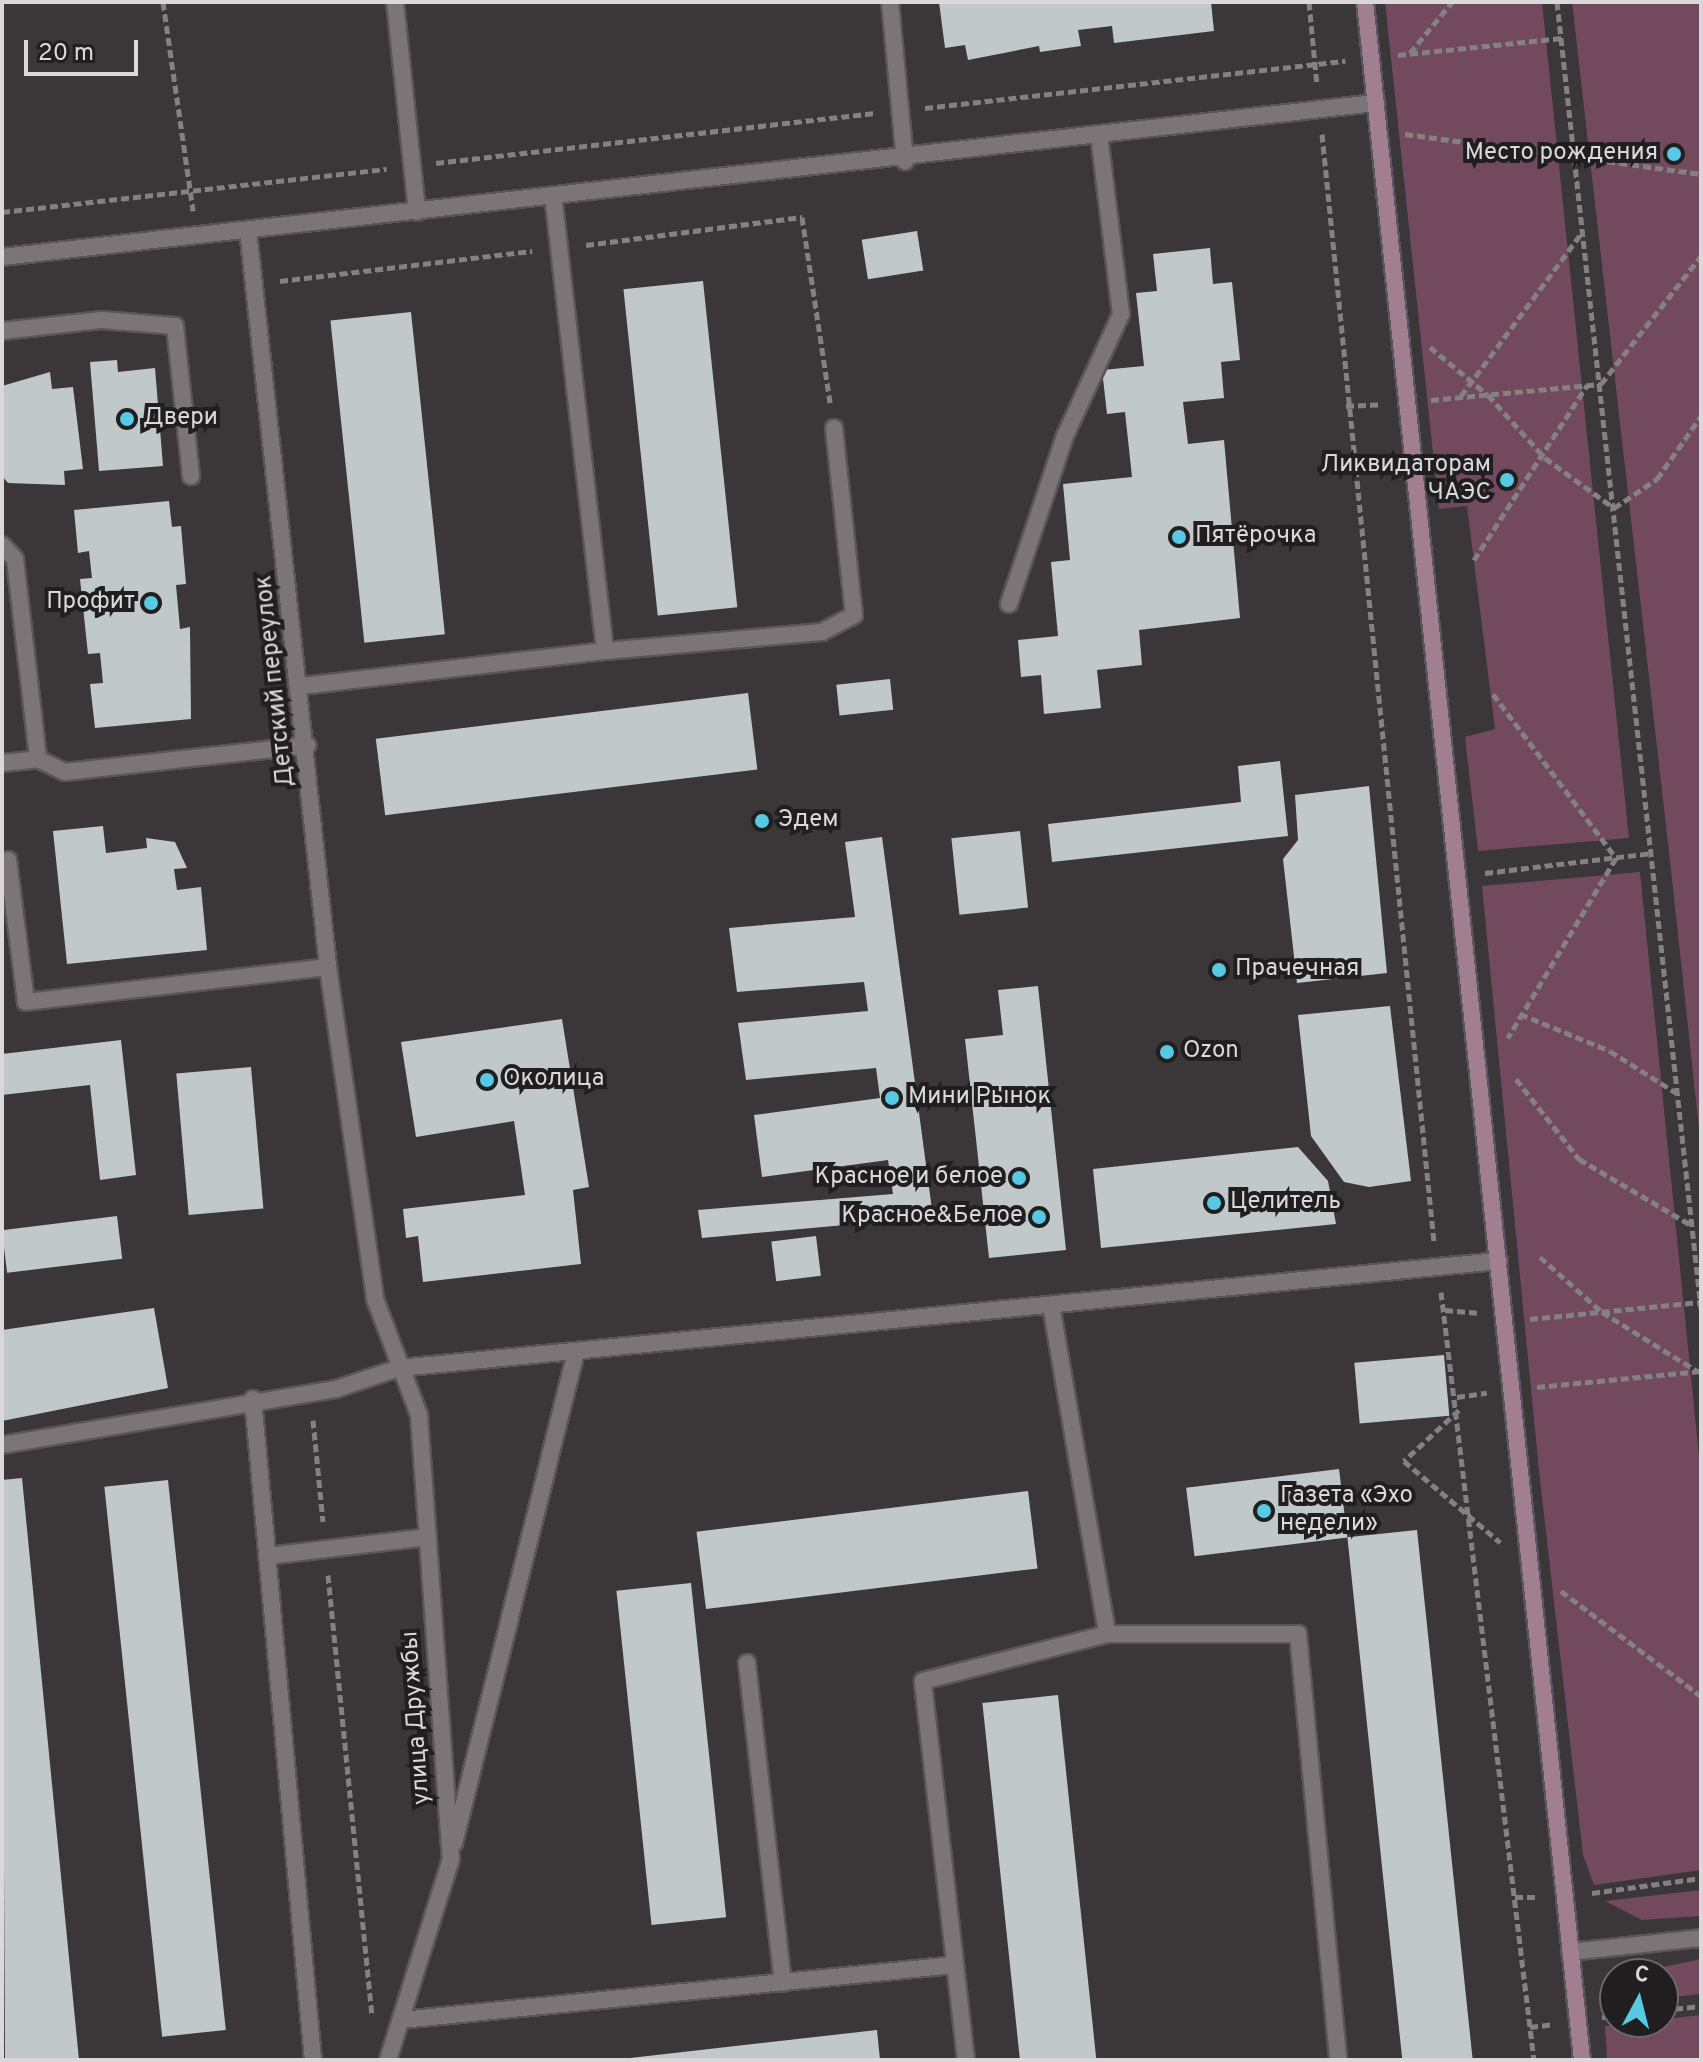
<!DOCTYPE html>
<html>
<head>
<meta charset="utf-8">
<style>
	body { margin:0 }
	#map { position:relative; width:1703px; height:2062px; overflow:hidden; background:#3b3638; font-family:Overpass,sans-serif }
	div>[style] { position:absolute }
	.green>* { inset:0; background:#73495e }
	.building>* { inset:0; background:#c1c8ca; transform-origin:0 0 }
	.path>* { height:5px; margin-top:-2.5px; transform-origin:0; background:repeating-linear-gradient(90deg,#858182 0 8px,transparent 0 12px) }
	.roads { filter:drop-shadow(2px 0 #5a5558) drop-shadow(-2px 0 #5a5558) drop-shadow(0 2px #5a5558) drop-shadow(0 -2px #5a5558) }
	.lane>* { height:16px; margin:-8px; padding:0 8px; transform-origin:8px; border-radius:8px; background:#7b7578 }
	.street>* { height:16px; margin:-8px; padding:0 8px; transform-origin:8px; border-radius:8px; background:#7b7578 }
	.secondary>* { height:16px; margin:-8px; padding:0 8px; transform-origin:8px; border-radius:8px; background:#a17f91 }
	.dots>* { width:22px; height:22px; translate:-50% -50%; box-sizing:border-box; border:4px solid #211e1f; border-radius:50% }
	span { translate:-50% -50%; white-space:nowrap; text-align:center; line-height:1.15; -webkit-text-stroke:8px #211e1f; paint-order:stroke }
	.poi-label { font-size:24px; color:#dbd8d9 }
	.right { translate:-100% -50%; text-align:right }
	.left { translate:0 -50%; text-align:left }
	.street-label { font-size:24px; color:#dbd8d9 }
	.frame { position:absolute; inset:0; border:4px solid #dbd8d9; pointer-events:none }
	.north { position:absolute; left:1599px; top:1958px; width:80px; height:80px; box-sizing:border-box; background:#211e1f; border:2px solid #6b6869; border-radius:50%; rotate:7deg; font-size:22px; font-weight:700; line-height:32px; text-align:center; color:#dbd8d9 }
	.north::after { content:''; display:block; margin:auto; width:28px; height:36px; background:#57c9e2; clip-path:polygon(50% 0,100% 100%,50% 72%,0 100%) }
	.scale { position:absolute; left:24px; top:40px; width:114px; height:36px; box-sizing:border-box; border:4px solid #dbd8d9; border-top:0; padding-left:10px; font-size:24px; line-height:28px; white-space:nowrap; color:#dbd8d9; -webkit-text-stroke:6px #211e1f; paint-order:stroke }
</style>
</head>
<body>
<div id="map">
	<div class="green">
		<div style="clip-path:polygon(1385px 2px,1542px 2px,1629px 838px,1478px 851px,1465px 737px,1495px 729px,1467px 506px,1439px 509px)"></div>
		<div style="clip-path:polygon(1572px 2px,1701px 2px,1701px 1147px,1671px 870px)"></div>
		<div style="clip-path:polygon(1640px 872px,1701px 1476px,1701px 1870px,1594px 1885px,1583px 1855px,1539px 1471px,1482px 886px)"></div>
		<div style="clip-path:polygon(1701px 1890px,1701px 1916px,1642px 1920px,1605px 1901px)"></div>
		<div style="clip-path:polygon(1701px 1959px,1701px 1994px,1663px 1998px,1663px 1974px,1630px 1974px)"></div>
		<div style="clip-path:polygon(1701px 2015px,1701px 2060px,1607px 2060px,1605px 2026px)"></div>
	</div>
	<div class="building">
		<div style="clip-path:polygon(939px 2px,1211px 2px,1214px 31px,1114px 43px,1112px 26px,1078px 30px,1081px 46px,1040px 52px,1039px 46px,968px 60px,965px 45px,945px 48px)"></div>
		<div style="left:917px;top:231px;width:40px;height:56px;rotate:81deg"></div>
		<div style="clip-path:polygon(1210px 248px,1213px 284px,1232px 282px,1240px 360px,1221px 362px,1224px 398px,1183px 402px,1188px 444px,1224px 440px,1240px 618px,1139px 630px,1142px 665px,1097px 670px,1101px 708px,1044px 714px,1041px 675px,1021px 677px,1018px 640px,1058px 636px,1051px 562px,1070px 560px,1063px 484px,1132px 477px,1125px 412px,1107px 414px,1102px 370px,1144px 366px,1136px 293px,1157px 291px,1153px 254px)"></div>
		<div style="left:703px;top:281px;width:328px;height:80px;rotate:84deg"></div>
		<div style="left:411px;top:312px;width:324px;height:81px;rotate:84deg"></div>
		<div style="clip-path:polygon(117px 360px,118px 372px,155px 368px,163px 466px,99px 471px,90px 362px)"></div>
		<div style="clip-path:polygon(50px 372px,52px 389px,73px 387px,83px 469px,64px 471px,65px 485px,8px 483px,2px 476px,2px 386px)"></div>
		<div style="clip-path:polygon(169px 501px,172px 527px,181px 526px,186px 584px,176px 585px,180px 629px,190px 627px,191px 719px,95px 728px,90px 684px,103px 683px,100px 653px,88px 654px,80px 579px,92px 578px,89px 551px,78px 553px,74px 510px)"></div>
		<div style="left:890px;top:679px;width:31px;height:54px;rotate:84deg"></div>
		<div style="left:748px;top:693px;width:77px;height:375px;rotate:83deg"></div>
		<div style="clip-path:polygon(1280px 761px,1288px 836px,1052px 862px,1048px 824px,1241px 802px,1238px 766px)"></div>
		<div style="clip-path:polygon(1369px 786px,1387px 973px,1297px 983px,1283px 859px,1298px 840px,1295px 795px)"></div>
		<div style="clip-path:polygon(103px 826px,106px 853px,147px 848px,146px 838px,175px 842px,187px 868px,174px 869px,177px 890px,201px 887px,207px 950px,67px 964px,53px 831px)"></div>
		<div style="left:1020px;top:831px;width:77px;height:69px;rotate:84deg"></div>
		<div style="clip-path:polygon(882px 837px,933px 1217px,702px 1238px,698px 1210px,893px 1194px,888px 1160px,762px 1177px,754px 1115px,880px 1098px,876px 1068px,746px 1080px,738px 1023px,868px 1011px,864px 982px,737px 992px,729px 928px,855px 917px,845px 842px)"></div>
		<div style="clip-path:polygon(1038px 986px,1066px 1250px,989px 1258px,965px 1039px,1003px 1035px,998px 990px)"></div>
		<div style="clip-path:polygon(1390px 1006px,1411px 1181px,1369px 1187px,1344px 1182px,1311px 1136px,1298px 1015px)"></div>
		<div style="clip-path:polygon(562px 1019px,589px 1187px,573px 1190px,581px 1264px,423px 1282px,418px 1236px,406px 1238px,403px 1209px,525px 1195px,514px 1121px,416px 1137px,401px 1042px)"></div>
		<div style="clip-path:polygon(121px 1040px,136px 1175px,100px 1180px,90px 1085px,2px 1095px,2px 1054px)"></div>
		<div style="left:251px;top:1067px;width:142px;height:75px;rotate:85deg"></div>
		<div style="clip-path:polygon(1298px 1147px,1328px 1181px,1336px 1224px,1101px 1248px,1093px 1169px)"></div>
		<div style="left:117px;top:1216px;width:43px;height:116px;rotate:83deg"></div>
		<div style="left:816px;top:1236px;width:40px;height:45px;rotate:83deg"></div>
		<div style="clip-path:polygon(154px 1308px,168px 1388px,2px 1421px,2px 1330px)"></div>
		<div style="left:1444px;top:1355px;width:61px;height:90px;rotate:85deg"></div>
		<div style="left:1339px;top:1469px;width:69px;height:154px;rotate:83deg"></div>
		<div style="clip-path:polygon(22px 1478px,79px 2060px,5px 2060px,2px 1480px)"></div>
		<div style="left:168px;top:1480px;width:553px;height:64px;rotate:84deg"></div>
		<div style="left:1028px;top:1491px;width:78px;height:334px;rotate:83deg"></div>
		<div style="left:1417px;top:1530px;width:533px;height:70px;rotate:84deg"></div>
		<div style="left:691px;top:1583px;width:336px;height:75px;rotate:84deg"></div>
		<div style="left:1058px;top:1695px;width:367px;height:76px;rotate:84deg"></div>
		<div style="clip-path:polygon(877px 2030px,880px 2060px,630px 2060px,630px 2058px)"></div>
	</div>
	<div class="path">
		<div style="left:163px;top:2px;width:211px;rotate:81.8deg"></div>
		<div style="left:1309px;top:2px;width:83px;rotate:84.5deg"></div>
		<div style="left:1557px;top:2px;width:1315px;rotate:83.71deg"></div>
		<div style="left:1410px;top:53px;width:66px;rotate:-50.5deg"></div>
		<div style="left:1398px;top:55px;width:165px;rotate:-5.9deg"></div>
		<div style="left:925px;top:108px;width:423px;rotate:-6.4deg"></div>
		<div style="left:1322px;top:134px;width:1115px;rotate:84.23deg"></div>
		<div style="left:1405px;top:134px;width:299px;rotate:7.7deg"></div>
		<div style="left:436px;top:163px;width:442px;rotate:-6.5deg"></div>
		<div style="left:2px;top:212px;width:387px;rotate:-6.4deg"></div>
		<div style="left:586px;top:245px;width:218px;rotate:-7.4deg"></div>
		<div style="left:802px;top:217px;width:188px;rotate:81.4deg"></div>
		<div style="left:280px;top:281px;width:254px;rotate:-6.8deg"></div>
		<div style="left:1430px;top:347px;width:75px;rotate:39.6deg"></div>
		<div style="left:1488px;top:395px;width:85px;rotate:47.9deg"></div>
		<div style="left:1545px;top:458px;width:85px;rotate:35.9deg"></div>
		<div style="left:1614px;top:508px;width:52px;rotate:-34deg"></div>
		<div style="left:1657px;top:479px;width:77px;rotate:-55.1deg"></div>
		<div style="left:1461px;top:396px;width:205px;rotate:-53.5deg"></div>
		<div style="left:1431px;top:400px;width:171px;rotate:-5.4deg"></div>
		<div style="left:1601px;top:384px;width:162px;rotate:-52deg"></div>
		<div style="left:1346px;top:406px;width:35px;rotate:-3deg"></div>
		<div style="left:1474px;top:560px;width:208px;rotate:-57.1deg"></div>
		<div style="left:1493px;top:694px;width:205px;rotate:53.1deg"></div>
		<div style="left:1616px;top:858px;width:210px;rotate:121deg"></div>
		<div style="left:1485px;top:873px;width:168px;rotate:-6.8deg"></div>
		<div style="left:1520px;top:1014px;width:97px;rotate:22.3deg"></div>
		<div style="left:1610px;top:1051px;width:80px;rotate:32.3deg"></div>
		<div style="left:1516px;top:1079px;width:102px;rotate:51.8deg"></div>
		<div style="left:1579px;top:1159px;width:130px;rotate:30.5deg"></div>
		<div style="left:1540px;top:1257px;width:83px;rotate:41.6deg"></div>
		<div style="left:1602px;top:1312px;width:112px;rotate:31.8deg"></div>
		<div style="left:1441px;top:1292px;width:774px;rotate:83.1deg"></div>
		<div style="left:1445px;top:1310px;width:32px;rotate:5deg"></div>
		<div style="left:1530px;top:1319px;width:171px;rotate:-5.7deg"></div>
		<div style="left:1537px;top:1387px;width:165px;rotate:-5.6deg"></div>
		<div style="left:1457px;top:1397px;width:30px;rotate:-8deg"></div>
		<div style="left:1459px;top:1410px;width:75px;rotate:137.2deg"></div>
		<div style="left:1404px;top:1461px;width:126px;rotate:40.2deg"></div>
		<div style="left:313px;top:1420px;width:102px;rotate:84.4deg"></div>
		<div style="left:328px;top:1575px;width:442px;rotate:84.3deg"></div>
		<div style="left:1561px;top:1591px;width:175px;rotate:36.9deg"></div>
		<div style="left:1592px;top:1893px;width:110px;rotate:-7.8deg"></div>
		<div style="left:1515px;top:1897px;width:23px"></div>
		<div style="left:1663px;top:2010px;width:38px;rotate:-6deg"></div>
		<div style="left:1602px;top:2017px;width:13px;rotate:-4deg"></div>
		<div style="left:1530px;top:2027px;width:23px;rotate:-7deg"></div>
	</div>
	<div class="roads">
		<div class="lane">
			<div style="left:395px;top:2px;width:211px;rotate:84deg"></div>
			<div style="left:890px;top:2px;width:160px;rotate:84.6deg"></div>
			<div style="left:2px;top:331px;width:101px;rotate:-6.3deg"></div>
			<div style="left:102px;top:320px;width:73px;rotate:4.7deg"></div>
			<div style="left:175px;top:326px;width:151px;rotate:83.9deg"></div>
			<div style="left:2px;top:545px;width:19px;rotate:47deg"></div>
			<div style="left:15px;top:559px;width:201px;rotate:83.4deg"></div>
			<div style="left:38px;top:759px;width:30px;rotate:26deg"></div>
			<div style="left:65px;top:772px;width:244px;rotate:-6.3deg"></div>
			<div style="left:1009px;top:604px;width:177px;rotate:-71.6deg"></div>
			<div style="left:1065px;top:436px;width:134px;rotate:-65.3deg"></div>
			<div style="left:1121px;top:314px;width:179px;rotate:-97deg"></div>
			<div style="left:605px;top:651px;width:218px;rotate:-5deg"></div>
			<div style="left:822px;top:632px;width:36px;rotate:-28deg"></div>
			<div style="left:854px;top:615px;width:188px;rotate:-96.1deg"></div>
			<div style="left:302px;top:686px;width:305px;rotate:-6.6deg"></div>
			<div style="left:605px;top:651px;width:457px;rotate:-96.5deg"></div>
			<div style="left:2px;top:763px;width:36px;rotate:-6deg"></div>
			<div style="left:8px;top:860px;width:143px;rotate:82.8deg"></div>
			<div style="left:26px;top:1002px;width:304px;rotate:-6.6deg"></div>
			<div style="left:1051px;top:1305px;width:334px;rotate:80.3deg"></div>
			<div style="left:253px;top:1399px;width:664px;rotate:84.81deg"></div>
			<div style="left:2px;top:1445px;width:339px;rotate:-9.5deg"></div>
			<div style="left:336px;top:1389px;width:66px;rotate:-18.4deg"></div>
			<div style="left:267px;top:1556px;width:162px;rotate:-6.7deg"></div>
			<div style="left:747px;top:1663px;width:322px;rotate:83.6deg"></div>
			<div style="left:401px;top:2020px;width:557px;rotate:-5.67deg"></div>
			<div style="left:966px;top:2060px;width:381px;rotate:-96.5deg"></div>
			<div style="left:923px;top:1681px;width:190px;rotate:-14.3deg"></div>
			<div style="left:1107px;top:1634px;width:191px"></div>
			<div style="left:1298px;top:1634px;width:428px;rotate:84.6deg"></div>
		</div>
		<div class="street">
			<div style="left:248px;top:230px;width:741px;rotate:83.8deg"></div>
			<div style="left:328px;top:967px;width:335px;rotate:81.9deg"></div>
			<div style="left:375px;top:1299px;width:124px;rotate:69.2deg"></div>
			<div style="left:419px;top:1415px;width:445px;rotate:85.9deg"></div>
			<div style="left:451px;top:1859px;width:211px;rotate:107.4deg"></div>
			<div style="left:2px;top:257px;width:1383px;rotate:-6.4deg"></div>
			<div style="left:399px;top:1368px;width:1105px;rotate:-5.56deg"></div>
			<div style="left:454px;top:1843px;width:506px;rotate:-76.05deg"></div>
			<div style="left:1570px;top:1952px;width:132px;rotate:-6.1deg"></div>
		</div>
		<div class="secondary">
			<div style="left:1365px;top:2px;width:2069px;rotate:83.98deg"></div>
		</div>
	</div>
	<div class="dots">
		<div style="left:1674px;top:154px;background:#57c9e2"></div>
		<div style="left:127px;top:419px;background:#57c9e2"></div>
		<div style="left:1507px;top:480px;background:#57c9e2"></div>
		<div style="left:1179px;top:537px;background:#57c9e2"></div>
		<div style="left:151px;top:603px;background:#57c9e2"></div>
		<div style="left:762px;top:821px;background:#57c9e2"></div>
		<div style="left:1219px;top:970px;background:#57c9e2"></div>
		<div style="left:1167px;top:1052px;background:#57c9e2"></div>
		<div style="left:487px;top:1080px;background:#57c9e2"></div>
		<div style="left:892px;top:1098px;background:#57c9e2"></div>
		<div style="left:1019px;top:1178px;background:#57c9e2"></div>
		<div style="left:1214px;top:1203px;background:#57c9e2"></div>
		<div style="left:1039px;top:1217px;background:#57c9e2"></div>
		<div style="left:1264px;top:1511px;background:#57c9e2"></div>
	</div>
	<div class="poi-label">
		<span class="right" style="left:1658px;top:154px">Место рождения</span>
		<span class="left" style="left:143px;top:419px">Двери</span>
		<span class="right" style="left:1491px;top:480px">Ликвидаторам<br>ЧАЭС</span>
		<span class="left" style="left:1195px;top:537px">Пятёрочка</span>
		<span class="right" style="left:135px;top:603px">Профит</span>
		<span class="left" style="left:778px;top:821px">Эдем</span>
		<span class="left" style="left:1235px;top:970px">Прачечная</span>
		<span class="left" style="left:1183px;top:1052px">Ozon</span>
		<span class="left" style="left:503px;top:1080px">Околица</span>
		<span class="left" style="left:908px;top:1098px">Мини Рынок</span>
		<span class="right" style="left:1003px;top:1178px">Красное и белое</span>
		<span class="left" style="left:1230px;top:1203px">Целитель</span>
		<span class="right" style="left:1023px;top:1217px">Красное&amp;Белое</span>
		<span class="left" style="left:1280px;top:1511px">Газета «Эхо<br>недели»</span>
	</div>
	<div class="street-label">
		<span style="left:276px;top:681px;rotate:-96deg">Детский переулок</span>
		<span style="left:417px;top:1718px;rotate:-94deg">улица Дружбы</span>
	</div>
	<div class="frame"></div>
	<div class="north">С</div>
	<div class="scale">20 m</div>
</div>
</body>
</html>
